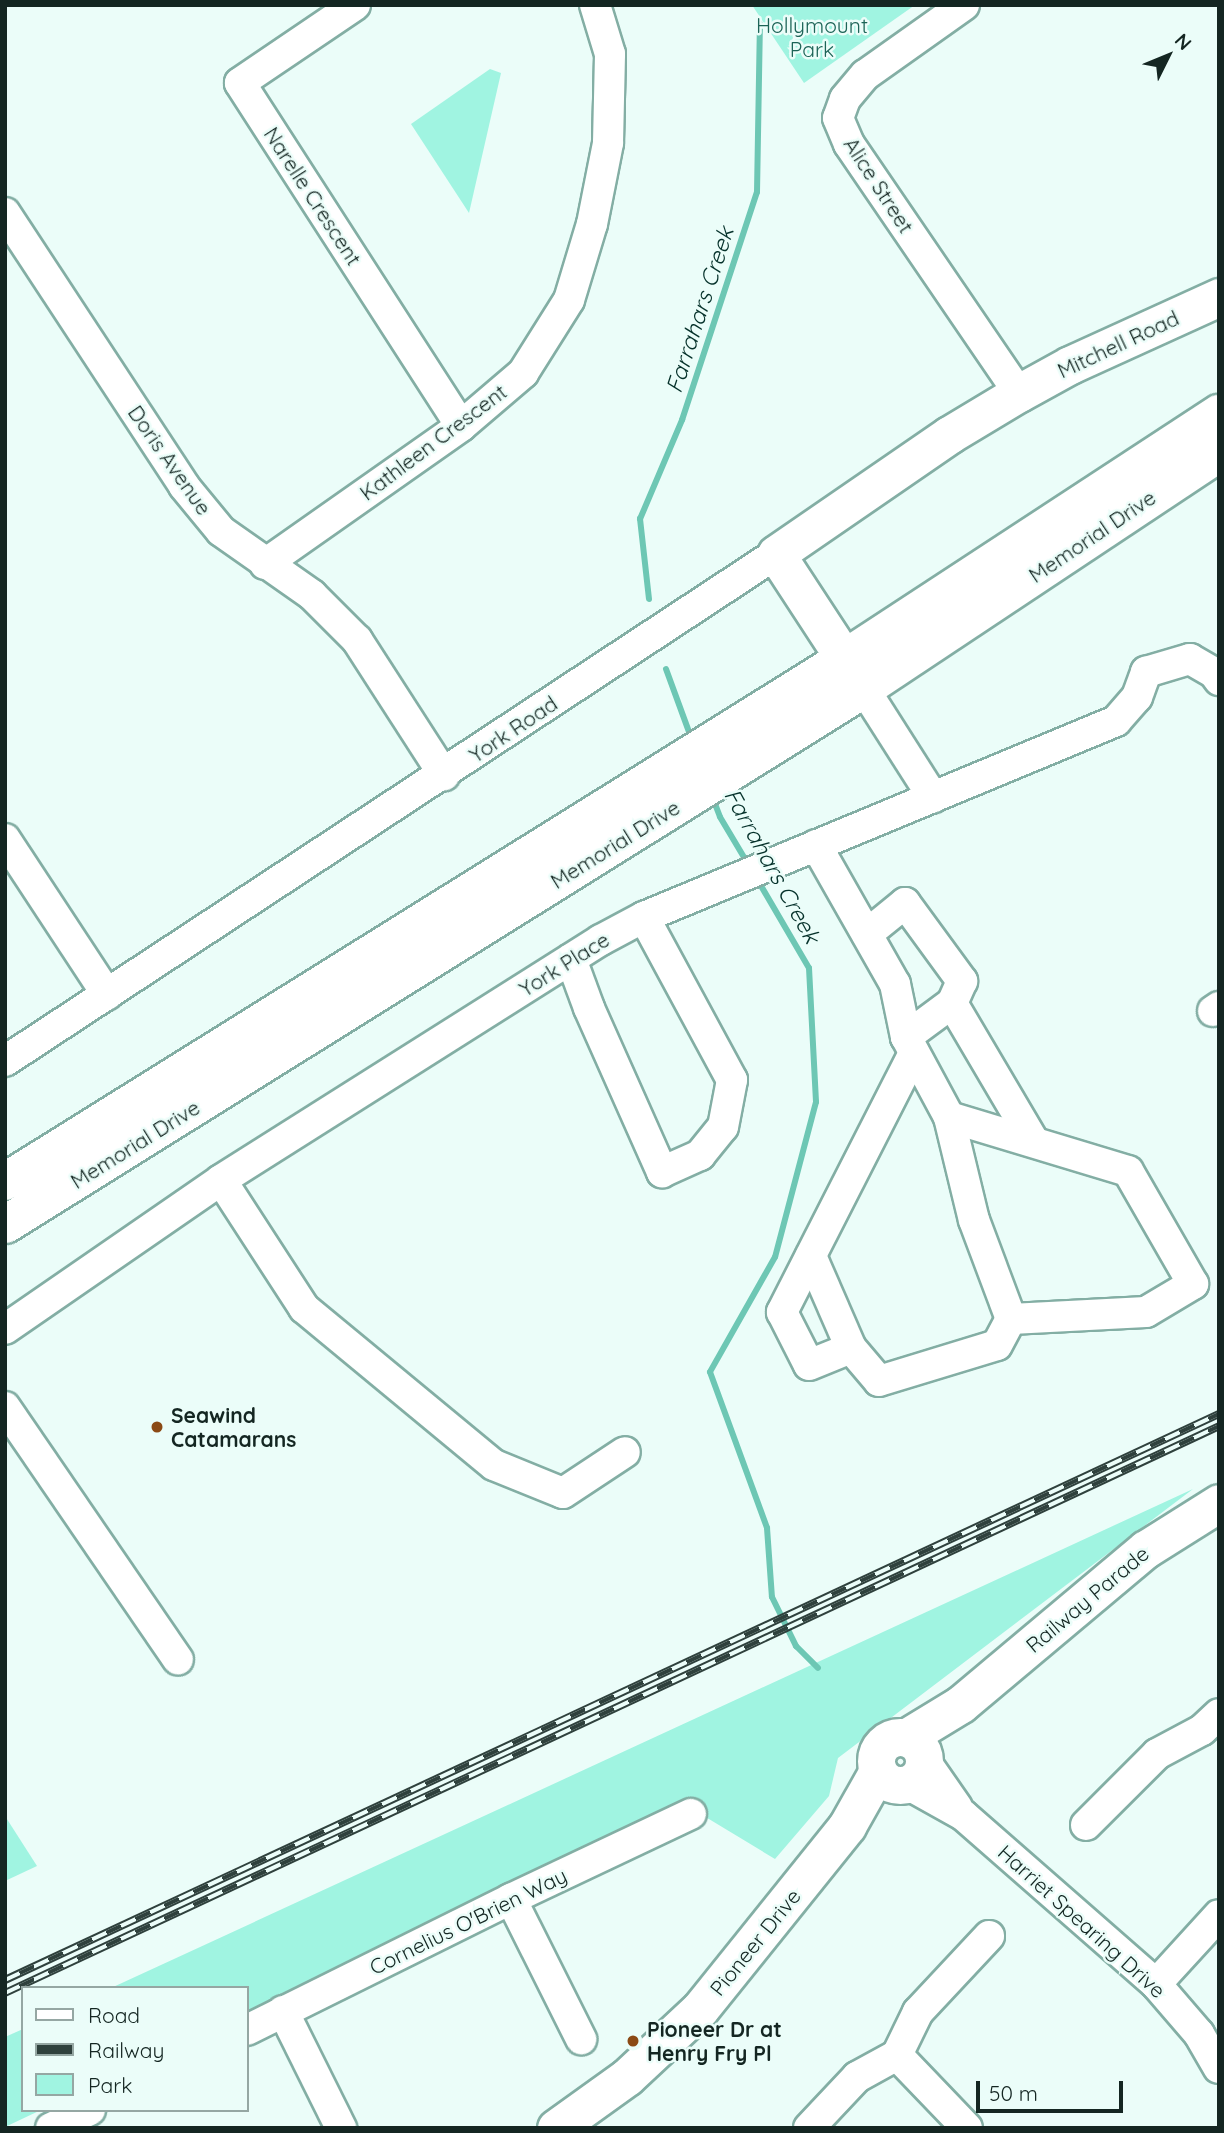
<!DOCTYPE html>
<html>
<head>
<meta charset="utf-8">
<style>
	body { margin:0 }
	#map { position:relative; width:1224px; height:2133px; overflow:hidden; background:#ebfdf9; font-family:Quicksand,sans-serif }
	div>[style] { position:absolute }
	.green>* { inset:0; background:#a0f4e1 }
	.stream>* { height:6px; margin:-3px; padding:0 3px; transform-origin:3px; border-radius:3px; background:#6dc7b4 }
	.roads { filter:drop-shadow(2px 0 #83aea4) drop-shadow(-2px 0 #83aea4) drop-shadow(0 2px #83aea4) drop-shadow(0 -2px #83aea4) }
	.minor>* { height:30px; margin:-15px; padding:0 15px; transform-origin:15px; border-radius:15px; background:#fff }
	.major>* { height:37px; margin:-18.5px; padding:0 18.5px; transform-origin:18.5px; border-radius:18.5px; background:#fff }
	.major>.ring { margin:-18.5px; padding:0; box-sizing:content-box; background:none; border:37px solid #fff; border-radius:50% }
	.rail>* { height:8px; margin-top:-4px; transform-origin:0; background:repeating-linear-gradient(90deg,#ebfdf9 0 16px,#2f413d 0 32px); box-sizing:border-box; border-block:2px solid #2f413d }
	.dots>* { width:19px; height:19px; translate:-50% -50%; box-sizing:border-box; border:4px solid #ebfdf9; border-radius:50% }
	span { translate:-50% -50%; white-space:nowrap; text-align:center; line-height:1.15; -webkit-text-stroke:5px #ebfdf9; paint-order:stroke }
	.park-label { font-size:21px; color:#1c6457 }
	.street-label { font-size:21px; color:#142622 }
	.poi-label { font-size:21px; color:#142622; font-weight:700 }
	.left { translate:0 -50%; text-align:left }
	.water-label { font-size:23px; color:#05312a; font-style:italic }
	.frame { position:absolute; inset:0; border:7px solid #142622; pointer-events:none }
	.legend { position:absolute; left:21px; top:1986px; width:228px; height:126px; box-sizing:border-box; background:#ebfdf9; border:2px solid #95a7a3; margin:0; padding:9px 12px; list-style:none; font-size:21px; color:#142622 }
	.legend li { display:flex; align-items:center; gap:14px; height:35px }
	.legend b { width:35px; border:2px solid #95a7a3 }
	.north { position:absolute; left:1133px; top:21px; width:70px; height:70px; -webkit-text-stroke:5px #ebfdf9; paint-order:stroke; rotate:47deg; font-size:19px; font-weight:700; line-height:28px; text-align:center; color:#142622 }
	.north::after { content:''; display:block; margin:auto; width:24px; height:32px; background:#142622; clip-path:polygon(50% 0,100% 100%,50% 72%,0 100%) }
	.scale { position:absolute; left:976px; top:2081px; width:147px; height:32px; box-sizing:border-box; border:4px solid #142622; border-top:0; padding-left:9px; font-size:21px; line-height:24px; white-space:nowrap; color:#142622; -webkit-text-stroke:5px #ebfdf9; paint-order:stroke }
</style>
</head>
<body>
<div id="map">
	<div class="green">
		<div style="clip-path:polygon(752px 5px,915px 5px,804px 83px)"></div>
		<div style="clip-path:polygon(490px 69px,501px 73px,469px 213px,411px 124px)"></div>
		<div style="clip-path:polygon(1193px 1489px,838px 1758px,829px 1796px,775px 1859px,689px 1807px,247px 2014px,247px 1988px,111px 1988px)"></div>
		<div style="clip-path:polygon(5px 1816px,37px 1866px,5px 1881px)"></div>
		<div style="clip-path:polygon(23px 2029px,23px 2110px,41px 2110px,5px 2127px,5px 2037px)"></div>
	</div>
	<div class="stream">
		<div style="left:649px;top:599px;width:81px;rotate:-96.4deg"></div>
		<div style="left:640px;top:519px;width:108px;rotate:-67deg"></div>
		<div style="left:682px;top:420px;width:240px;rotate:-71.8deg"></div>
		<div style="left:757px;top:192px;width:168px;rotate:-89deg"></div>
		<div style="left:666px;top:669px;width:76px;rotate:69.9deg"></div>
		<div style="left:712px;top:796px;width:22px;rotate:69deg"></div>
		<div style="left:720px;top:817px;width:55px;rotate:59.2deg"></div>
		<div style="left:757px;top:879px;width:103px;rotate:59.7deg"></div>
		<div style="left:809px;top:968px;width:134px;rotate:87deg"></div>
		<div style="left:816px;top:1102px;width:160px;rotate:104.8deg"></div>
		<div style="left:775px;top:1257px;width:132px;rotate:119.5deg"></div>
		<div style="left:710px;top:1372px;width:166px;rotate:69.9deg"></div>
		<div style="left:767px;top:1528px;width:69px;rotate:85.9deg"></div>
		<div style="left:772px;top:1597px;width:55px;rotate:63.9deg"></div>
		<div style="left:796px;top:1646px;width:31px;rotate:45deg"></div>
	</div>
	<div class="roads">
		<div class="minor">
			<div style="left:355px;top:5px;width:139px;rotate:145.9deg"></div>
			<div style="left:240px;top:83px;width:408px;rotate:57.2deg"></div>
			<div style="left:964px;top:5px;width:121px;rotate:144.7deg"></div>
			<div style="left:865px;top:75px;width:31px;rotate:130deg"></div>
			<div style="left:845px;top:99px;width:20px;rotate:110deg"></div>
			<div style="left:838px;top:118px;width:28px;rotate:67deg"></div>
			<div style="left:849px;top:144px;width:301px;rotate:55.7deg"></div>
			<div style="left:5px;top:213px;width:326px;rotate:56.7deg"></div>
			<div style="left:184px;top:486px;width:58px;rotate:50.6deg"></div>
			<div style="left:221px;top:531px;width:111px;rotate:35.1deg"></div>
			<div style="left:312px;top:595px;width:64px;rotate:45deg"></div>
			<div style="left:357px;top:640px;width:161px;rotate:57.2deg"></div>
			<div style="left:265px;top:564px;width:240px;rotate:-35.1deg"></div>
			<div style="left:461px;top:426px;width:82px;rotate:-40.5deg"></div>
			<div style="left:523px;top:373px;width:86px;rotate:-57.8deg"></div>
			<div style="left:569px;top:300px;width:79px;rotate:-73.2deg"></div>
			<div style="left:592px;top:224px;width:83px;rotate:-78.8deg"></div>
			<div style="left:608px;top:143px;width:89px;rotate:-88.7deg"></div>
			<div style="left:610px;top:54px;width:51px;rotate:-107deg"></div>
			<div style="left:852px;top:670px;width:151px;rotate:57.5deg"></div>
			<div style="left:5px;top:839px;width:186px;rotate:56.7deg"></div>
			<div style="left:816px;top:845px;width:160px;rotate:60.4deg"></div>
			<div style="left:895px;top:984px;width:54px;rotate:78.3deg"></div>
			<div style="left:906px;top:1037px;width:91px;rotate:61.7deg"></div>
			<div style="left:949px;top:1117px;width:106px;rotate:76.4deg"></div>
			<div style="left:974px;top:1220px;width:106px;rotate:69.5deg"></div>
			<div style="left:867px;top:934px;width:49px;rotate:-39.2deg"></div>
			<div style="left:905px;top:903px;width:97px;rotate:53.8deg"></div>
			<div style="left:962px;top:981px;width:24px;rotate:114deg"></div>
			<div style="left:571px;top:959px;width:52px;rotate:69.8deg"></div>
			<div style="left:589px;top:1008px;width:180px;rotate:66deg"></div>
			<div style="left:662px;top:1172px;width:42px;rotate:-24.1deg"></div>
			<div style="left:700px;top:1155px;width:36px;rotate:-51deg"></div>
			<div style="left:723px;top:1127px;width:48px;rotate:-79.2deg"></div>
			<div style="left:732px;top:1080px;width:185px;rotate:-118.4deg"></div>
			<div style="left:1213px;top:1011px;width:7px;rotate:-34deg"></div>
			<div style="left:906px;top:1037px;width:57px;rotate:-36.5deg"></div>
			<div style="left:952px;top:1003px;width:161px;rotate:59.5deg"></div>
			<div style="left:914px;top:1053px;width:291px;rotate:117deg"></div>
			<div style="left:782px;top:1312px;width:59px;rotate:63deg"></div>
			<div style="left:809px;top:1365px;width:45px;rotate:-22deg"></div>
			<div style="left:851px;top:1348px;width:43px;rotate:49.7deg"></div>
			<div style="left:879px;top:1381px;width:123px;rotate:-17deg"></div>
			<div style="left:997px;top:1345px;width:30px;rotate:-62deg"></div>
			<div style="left:1011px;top:1319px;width:135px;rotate:-3deg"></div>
			<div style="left:1146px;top:1312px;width:55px;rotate:-30.8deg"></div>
			<div style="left:1193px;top:1284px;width:130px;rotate:-119.9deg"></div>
			<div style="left:1128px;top:1171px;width:187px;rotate:-163.2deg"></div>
			<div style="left:5px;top:1061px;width:923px;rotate:-33.33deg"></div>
			<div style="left:221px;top:1180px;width:153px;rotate:57deg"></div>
			<div style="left:304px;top:1308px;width:246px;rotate:39.6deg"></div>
			<div style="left:494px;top:1465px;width:74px;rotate:22.1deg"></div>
			<div style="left:563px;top:1493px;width:74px;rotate:-33.5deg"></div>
			<div style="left:811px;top:1256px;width:100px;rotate:66.5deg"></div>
			<div style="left:5px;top:1329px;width:262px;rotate:-34.6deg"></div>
			<div style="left:221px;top:1180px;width:449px;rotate:-32.3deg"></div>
			<div style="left:601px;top:940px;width:49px;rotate:-28.1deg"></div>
			<div style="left:644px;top:917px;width:511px;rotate:-22.55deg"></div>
			<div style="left:1116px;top:721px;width:32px;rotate:-49deg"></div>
			<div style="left:1137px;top:697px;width:27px;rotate:-70deg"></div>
			<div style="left:1146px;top:672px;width:46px;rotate:-16.5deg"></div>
			<div style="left:1190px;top:659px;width:28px;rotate:30deg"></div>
			<div style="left:1214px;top:673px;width:9px;rotate:54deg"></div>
			<div style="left:5px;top:1407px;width:306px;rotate:55.6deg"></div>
			<div style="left:925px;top:1761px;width:56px;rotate:55.2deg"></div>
			<div style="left:907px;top:1784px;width:64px;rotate:29deg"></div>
			<div style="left:963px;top:1815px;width:257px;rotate:41.2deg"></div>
			<div style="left:1156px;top:1984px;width:66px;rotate:49.3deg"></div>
			<div style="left:1199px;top:2034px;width:39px;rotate:60deg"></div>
			<div style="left:1086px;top:1825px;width:100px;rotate:-45deg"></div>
			<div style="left:1157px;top:1754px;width:51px;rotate:-28.1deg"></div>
			<div style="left:1202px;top:1730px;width:23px;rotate:-43deg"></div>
			<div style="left:511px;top:1899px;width:157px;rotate:63.4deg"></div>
			<div style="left:1156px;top:1984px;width:93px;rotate:-47.6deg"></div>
			<div style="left:283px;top:2011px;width:131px;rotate:63.6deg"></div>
			<div style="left:247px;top:2030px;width:295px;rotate:-26.4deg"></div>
			<div style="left:511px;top:1899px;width:199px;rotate:-25.3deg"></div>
			<div style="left:897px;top:2055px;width:101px;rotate:46.2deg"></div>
			<div style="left:51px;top:2128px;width:43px;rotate:-24.8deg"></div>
			<div style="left:809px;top:2128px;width:70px;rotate:-46.7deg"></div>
			<div style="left:857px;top:2077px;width:46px;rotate:-28.8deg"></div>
			<div style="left:897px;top:2055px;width:48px;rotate:-64deg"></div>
			<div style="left:918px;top:2012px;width:104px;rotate:-46.9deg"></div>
		</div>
		<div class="major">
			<div style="left:844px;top:658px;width:124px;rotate:-123.2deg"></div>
			<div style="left:776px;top:554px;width:210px;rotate:-34.5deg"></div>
			<div style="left:949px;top:435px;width:82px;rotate:-31deg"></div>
			<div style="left:1019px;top:393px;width:58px;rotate:-28.8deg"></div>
			<div style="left:1070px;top:365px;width:164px;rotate:-24.5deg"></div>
			<div style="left:5px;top:1181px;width:989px;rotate:-31.94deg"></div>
			<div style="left:844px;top:658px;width:448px;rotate:-33.2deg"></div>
			<div style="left:5px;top:1224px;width:1013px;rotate:-31.96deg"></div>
			<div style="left:864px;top:688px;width:426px;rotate:-33.6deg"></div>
			<div class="ring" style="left:876px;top:1737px;width:11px;height:11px"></div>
			<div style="left:907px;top:1737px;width:63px;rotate:-31.4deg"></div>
			<div style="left:961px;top:1704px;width:241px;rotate:-40deg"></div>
			<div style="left:1146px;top:1549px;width:86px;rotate:-32.2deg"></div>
			<div style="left:556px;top:2128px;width:87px;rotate:-35.7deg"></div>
			<div style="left:627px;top:2077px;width:100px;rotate:-43deg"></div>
			<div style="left:700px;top:2009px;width:235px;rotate:-51.2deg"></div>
			<div style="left:847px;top:1826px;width:63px;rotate:-60.6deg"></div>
		</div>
	</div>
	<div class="rail">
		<div style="left:5px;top:1980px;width:1339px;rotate:-25deg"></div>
		<div style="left:5px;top:1993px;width:1340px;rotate:-25.03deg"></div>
	</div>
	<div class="dots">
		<div style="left:157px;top:1427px;background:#8b4a15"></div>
		<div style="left:633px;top:2041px;background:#8b4a15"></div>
	</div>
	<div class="park-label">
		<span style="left:812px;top:37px">Hollymount<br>Park</span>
	</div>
	<div class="street-label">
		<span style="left:879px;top:185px;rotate:57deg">Alice Street</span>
		<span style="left:313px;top:196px;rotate:57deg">Narelle Crescent</span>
		<span style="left:1118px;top:344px;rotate:-25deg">Mitchell Road</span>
		<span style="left:433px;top:442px;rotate:-37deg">Kathleen Crescent</span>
		<span style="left:170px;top:460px;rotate:55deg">Doris Avenue</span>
		<span style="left:1092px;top:536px;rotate:-34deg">Memorial Drive</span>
		<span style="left:513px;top:729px;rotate:-34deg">York Road</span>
		<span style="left:615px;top:844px;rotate:-32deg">Memorial Drive</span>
		<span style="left:564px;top:964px;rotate:-32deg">York Place</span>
		<span style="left:135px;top:1144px;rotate:-32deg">Memorial Drive</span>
		<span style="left:1087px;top:1599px;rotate:-40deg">Railway Parade</span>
		<span style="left:468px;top:1921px;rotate:-26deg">Cornelius O'Brien Way</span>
		<span style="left:1082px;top:1921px;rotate:42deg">Harriet Spearing Drive</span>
		<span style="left:755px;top:1942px;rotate:-51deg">Pioneer Drive</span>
	</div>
	<div class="poi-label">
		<span class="left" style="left:171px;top:1427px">Seawind<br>Catamarans</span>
		<span class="left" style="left:647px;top:2041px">Pioneer Dr at<br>Henry Fry Pl</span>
	</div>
	<div class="water-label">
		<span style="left:700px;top:310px;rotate:-72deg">Farrahars Creek</span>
		<span style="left:772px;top:866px;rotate:61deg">Farrahars Creek</span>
	</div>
	<div class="frame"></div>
	<ul class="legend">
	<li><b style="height:9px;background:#fff"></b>Road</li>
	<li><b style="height:9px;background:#2f413d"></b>Railway</li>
	<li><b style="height:19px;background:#a0f4e1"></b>Park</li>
	</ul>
	<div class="north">N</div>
	<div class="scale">50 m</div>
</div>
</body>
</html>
